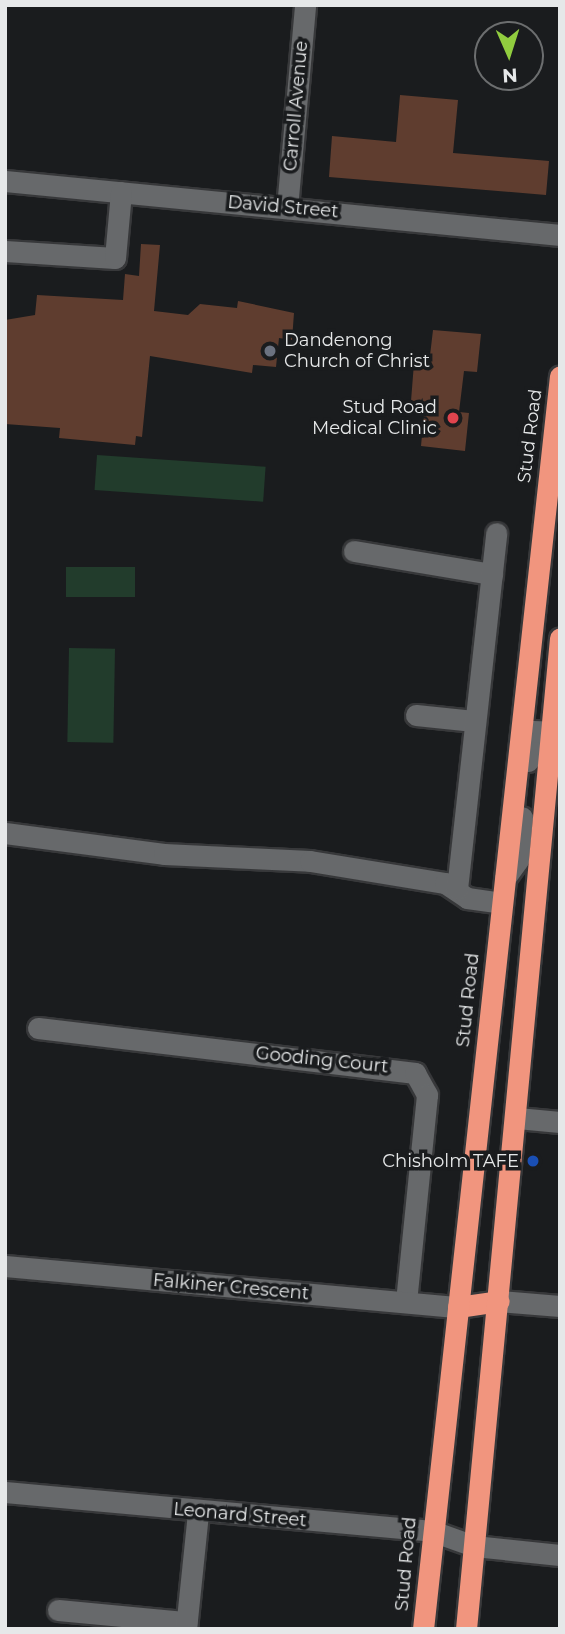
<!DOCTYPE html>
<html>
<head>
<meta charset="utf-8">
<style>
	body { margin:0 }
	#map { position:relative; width:565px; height:1634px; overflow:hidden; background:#1a1c1e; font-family:Montserrat,sans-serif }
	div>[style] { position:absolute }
	.green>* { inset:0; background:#223c2c; transform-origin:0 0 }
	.building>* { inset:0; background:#5f3d2f }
	.roads { filter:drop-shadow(2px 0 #37383a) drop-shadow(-2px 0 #37383a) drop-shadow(0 2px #37383a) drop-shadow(0 -2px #37383a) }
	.minor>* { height:21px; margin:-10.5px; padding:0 10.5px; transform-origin:10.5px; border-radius:10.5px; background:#67696b }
	.highway>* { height:21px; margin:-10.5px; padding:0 10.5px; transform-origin:10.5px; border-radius:10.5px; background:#f1957e }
	.dots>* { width:19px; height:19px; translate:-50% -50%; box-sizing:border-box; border:4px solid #1a1c1e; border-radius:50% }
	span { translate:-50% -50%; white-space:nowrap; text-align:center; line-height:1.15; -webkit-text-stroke:7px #1a1c1e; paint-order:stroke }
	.street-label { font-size:18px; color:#e6e8e9 }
	.poi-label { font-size:18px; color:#e6e8e9 }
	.left { translate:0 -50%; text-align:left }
	.right { translate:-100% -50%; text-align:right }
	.frame { position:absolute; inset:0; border:7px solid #e6e8e9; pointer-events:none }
	.north { position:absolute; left:474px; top:21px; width:70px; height:70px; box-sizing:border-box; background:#1a1c1e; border:2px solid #6c6e6f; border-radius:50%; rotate:177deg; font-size:19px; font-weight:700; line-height:28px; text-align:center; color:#e6e8e9 }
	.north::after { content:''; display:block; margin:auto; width:24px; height:32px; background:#91cd3f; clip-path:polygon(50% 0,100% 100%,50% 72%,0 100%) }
</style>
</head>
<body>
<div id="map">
	<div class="green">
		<div style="left:97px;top:455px;width:169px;height:35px;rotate:4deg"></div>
		<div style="left:135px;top:567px;width:30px;height:69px;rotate:90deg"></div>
		<div style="left:69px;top:648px;width:46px;height:94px;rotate:1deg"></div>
	</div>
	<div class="building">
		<div style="clip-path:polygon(400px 95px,458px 100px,453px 153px,549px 161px,546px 195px,329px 177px,332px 136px,396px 142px)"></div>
		<div style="clip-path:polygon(141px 244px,160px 245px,154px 311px,188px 315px,200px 304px,237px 308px,238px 301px,294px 313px,292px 340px,279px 338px,276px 367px,253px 365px,252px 373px,150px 356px,142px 437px,136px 436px,135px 445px,59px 438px,60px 428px,5px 424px,5px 320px,35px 315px,37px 295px,123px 300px,125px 274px,139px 276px)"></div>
		<div style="clip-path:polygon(433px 330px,481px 334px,477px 372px,464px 371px,459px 412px,469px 413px,465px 451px,421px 446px,425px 402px,411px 401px,414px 363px,429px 364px)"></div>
	</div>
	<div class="roads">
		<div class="minor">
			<div style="left:5px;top:181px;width:558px;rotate:5.56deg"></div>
			<div style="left:287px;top:208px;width:204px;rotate:-84.9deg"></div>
			<div style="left:5px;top:251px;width:110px;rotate:3.6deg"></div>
			<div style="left:115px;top:258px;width:66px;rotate:-84.8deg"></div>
			<div style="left:354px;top:551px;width:140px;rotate:9.5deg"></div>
			<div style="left:416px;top:715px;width:58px;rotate:5.9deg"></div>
			<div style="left:528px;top:761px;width:30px;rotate:-81deg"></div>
			<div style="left:533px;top:731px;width:27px;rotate:2deg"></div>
			<div style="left:5px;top:833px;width:160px;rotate:7.5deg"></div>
			<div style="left:164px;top:854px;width:146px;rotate:2.7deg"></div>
			<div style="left:310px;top:861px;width:137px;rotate:9.3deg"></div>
			<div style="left:445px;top:883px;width:27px;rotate:34deg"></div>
			<div style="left:467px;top:898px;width:35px;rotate:8deg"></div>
			<div style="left:505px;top:878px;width:22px;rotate:-54deg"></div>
			<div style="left:518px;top:860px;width:43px;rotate:-84.7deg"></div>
			<div style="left:457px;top:889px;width:358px;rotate:-83.7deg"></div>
			<div style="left:38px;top:1028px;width:380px;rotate:6.8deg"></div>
			<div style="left:415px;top:1073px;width:25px;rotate:61deg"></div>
			<div style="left:427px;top:1095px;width:208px;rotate:95.8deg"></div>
			<div style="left:517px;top:1118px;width:43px;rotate:5.3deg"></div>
			<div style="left:5px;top:1266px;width:455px;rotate:5.2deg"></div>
			<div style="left:499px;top:1301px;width:61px;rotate:4.7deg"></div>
			<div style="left:5px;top:1492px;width:429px;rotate:5.2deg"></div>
			<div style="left:432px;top:1531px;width:45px;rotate:19.7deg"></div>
			<div style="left:474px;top:1546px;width:86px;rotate:6deg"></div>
			<div style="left:58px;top:1610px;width:129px;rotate:5.4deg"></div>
			<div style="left:186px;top:1629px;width:118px;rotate:-84.1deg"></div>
		</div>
		<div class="highway">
			<div style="left:458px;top:1307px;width:41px;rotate:-8.3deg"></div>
			<div style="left:423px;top:1629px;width:1260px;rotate:-83.76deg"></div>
			<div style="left:466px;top:1629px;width:995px;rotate:-84.58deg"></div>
		</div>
	</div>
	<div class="dots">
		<div style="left:270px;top:351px;background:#6b7280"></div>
		<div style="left:453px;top:418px;background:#e0444e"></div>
		<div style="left:533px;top:1161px;background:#1a4fb4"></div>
	</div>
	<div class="street-label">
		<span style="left:296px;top:106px;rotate:-85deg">Carroll Avenue</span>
		<span style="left:283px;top:207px;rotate:5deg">David Street</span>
		<span style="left:530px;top:436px;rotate:-83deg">Stud Road</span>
		<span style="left:468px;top:1000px;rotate:-84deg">Stud Road</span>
		<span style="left:322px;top:1060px;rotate:6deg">Gooding Court</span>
		<span style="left:231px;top:1287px;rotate:5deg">Falkiner Crescent</span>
		<span style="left:240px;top:1515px;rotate:5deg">Leonard Street</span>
		<span style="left:406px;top:1564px;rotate:-85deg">Stud Road</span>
	</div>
	<div class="poi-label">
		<span class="left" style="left:284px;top:351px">Dandenong<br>Church of Christ</span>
		<span class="right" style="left:437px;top:418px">Stud Road<br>Medical Clinic</span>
		<span class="right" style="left:519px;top:1161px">Chisholm TAFE</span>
	</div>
	<div class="frame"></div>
	<div class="north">N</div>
</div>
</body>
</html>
